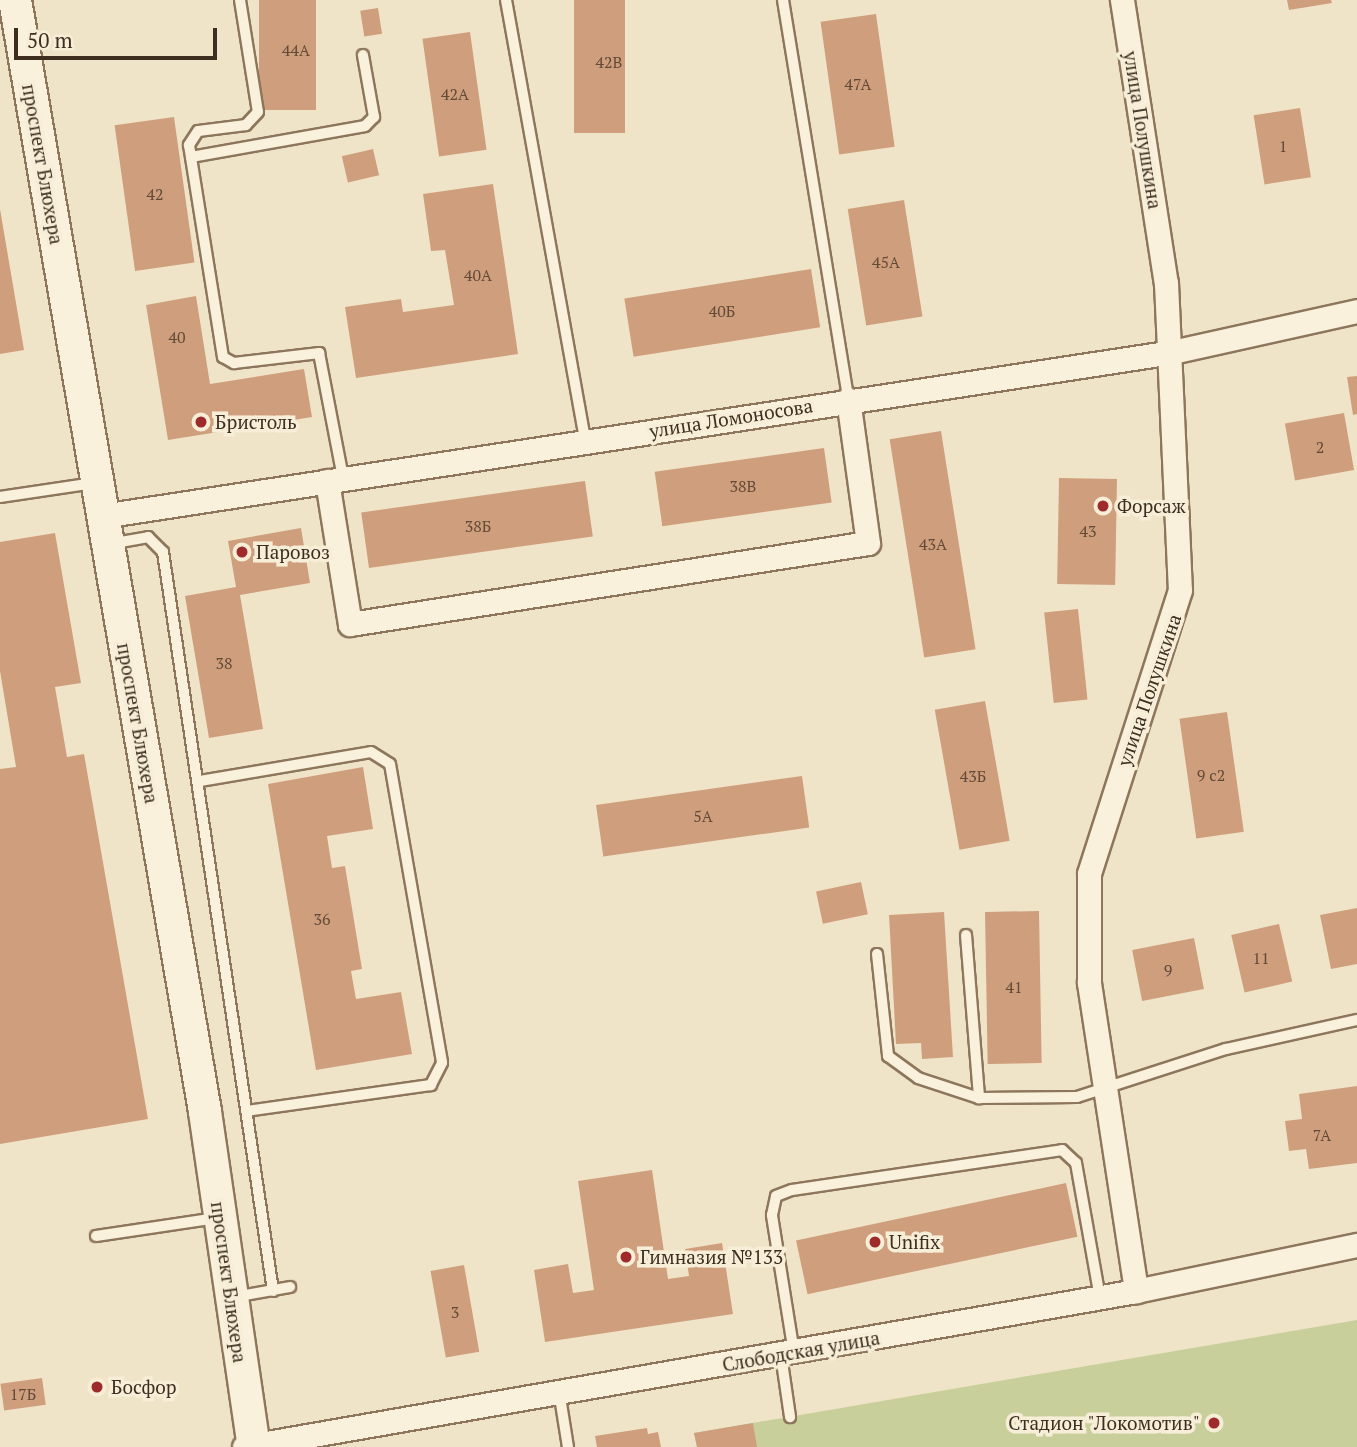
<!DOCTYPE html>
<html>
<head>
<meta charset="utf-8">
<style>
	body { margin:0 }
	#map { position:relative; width:1357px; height:1447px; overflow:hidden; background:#f0e4c8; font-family:"PT Serif",serif }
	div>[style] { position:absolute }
	.green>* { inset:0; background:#c9cf9b }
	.building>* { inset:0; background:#cf9f7d; transform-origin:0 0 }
	.roads { filter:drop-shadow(2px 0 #8d765c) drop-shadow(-2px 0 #8d765c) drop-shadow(0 2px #8d765c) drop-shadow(0 -2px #8d765c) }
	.service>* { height:10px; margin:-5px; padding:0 5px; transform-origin:5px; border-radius:5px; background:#faf1dc }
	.minor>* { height:23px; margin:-11.5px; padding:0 11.5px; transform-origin:11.5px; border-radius:11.5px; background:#faf1dc }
	.secondary>* { height:32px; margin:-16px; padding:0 16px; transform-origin:16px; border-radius:16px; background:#faf1dc }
	.dots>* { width:19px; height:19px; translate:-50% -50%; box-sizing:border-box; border:4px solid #f7eed8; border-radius:50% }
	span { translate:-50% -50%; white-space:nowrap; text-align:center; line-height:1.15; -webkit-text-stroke:7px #f7eed8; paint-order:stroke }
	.number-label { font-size:16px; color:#624a37 }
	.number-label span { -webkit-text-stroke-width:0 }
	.street-label { font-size:19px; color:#3d2e20 }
	.poi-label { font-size:19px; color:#3d2e20 }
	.left { translate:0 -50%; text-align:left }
	.right { translate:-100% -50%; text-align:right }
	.scale { position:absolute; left:14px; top:28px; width:203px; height:32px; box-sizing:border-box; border:4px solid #3d2e20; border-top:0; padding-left:9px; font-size:21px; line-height:24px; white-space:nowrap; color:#3d2e20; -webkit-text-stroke:5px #f7eed8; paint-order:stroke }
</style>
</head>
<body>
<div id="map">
	<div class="green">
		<div style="clip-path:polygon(1357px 1320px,1357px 1447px,697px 1447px,694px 1433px)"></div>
	</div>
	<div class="building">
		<div style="left:259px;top:0;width:57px;height:110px"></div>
		<div style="left:574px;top:0;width:51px;height:133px"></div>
		<div style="clip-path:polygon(1287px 0,1331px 0,1332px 3px,1289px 10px)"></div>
		<div style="left:378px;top:8px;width:26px;height:18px;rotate:81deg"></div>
		<div style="left:876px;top:14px;width:134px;height:56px;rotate:82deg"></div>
		<div style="left:470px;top:32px;width:119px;height:48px;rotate:82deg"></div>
		<div style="left:1300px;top:108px;width:70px;height:47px;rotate:81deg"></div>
		<div style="left:174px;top:117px;width:147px;height:60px;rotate:82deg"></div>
		<div style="left:373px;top:149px;width:27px;height:32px;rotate:77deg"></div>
		<div style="clip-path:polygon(493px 184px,518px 354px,356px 378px,345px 307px,401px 299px,403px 312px,454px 305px,445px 250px,431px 251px,423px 194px)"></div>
		<div style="left:904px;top:200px;width:118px;height:57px;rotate:81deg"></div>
		<div style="clip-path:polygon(0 209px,24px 350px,0 354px)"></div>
		<div style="left:811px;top:269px;width:59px;height:189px;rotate:81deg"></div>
		<div style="clip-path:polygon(196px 296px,210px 384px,304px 369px,312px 417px,168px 440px,146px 305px)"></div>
		<div style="clip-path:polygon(1357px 376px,1357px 414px,1353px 415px,1347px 377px)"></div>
		<div style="left:1344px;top:413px;width:58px;height:60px;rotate:80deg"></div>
		<div style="left:941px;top:431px;width:221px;height:52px;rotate:81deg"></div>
		<div style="left:824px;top:448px;width:55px;height:171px;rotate:82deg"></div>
		<div style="left:1059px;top:478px;width:58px;height:106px;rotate:1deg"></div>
		<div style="left:585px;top:481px;width:56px;height:226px;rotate:82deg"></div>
		<div style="clip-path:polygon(301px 528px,310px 583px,240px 595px,263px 729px,209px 738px,185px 596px,236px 587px,228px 541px)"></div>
		<div style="clip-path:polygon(55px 533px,81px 683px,55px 687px,67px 757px,84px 754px,148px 1119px,0 1144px,0 769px,16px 767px,0 671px,0 542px)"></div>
		<div style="left:1078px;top:609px;width:91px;height:34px;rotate:84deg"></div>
		<div style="left:985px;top:701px;width:142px;height:51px;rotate:80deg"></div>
		<div style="left:1227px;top:712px;width:121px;height:48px;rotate:82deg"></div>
		<div style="clip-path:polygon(363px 767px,373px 829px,327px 836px,332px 868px,345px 866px,362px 969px,351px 971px,356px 999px,401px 992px,412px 1054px,316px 1070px,268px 784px)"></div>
		<div style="left:802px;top:776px;width:52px;height:208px;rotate:82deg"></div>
		<div style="left:861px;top:882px;width:33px;height:46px;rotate:78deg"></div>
		<div style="clip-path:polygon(1357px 908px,1357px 964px,1331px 969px,1320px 915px)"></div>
		<div style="left:1039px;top:911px;width:152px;height:54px;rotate:89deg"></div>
		<div style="clip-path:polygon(944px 912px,953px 1057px,922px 1059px,921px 1043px,896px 1044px,889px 915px)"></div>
		<div style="left:1279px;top:924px;width:59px;height:49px;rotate:77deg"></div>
		<div style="left:1194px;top:938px;width:52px;height:63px;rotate:79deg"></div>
		<div style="clip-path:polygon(1357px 1086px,1357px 1163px,1309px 1169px,1306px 1149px,1289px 1151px,1285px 1121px,1302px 1119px,1299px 1094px)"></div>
		<div style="clip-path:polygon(652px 1170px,668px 1279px,689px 1276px,685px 1249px,722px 1243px,733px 1314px,545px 1342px,534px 1270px,568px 1264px,573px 1293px,594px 1290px,578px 1181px)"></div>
		<div style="left:1066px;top:1183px;width:55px;height:276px;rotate:78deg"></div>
		<div style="left:464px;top:1265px;width:88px;height:34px;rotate:80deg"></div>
		<div style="left:42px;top:1378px;width:27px;height:42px;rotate:82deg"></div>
		<div style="clip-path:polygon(753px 1423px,757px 1447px,697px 1447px,694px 1433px)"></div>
		<div style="clip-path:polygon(647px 1428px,648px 1434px,658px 1432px,661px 1447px,597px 1447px,595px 1436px)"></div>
	</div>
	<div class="roads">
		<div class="service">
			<div style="left:240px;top:0;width:113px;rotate:80.9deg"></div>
			<div style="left:258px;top:112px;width:18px;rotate:133deg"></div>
			<div style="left:246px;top:125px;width:48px;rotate:172.9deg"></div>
			<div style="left:198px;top:131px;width:17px;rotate:123deg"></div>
			<div style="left:189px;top:145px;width:215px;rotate:80.9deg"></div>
			<div style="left:223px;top:357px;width:13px;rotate:29deg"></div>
			<div style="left:234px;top:363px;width:86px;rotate:-6.7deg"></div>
			<div style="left:319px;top:353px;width:127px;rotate:79.1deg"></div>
			<div style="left:506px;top:0;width:448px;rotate:79.8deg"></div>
			<div style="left:783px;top:0;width:404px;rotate:80.7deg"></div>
			<div style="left:191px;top:157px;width:177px;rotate:-10.1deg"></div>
			<div style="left:365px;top:126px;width:13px;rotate:-45deg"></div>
			<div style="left:374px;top:117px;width:63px;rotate:-100.1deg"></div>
			<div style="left:0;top:497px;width:95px;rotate:-8.5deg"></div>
			<div style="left:109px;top:544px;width:40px;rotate:-10deg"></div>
			<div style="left:148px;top:537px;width:21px;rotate:45deg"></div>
			<div style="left:163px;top:552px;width:747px;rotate:81.53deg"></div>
			<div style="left:200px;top:781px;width:173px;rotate:-9.6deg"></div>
			<div style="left:371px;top:752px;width:22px;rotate:32deg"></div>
			<div style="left:390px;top:764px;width:303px;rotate:80.1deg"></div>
			<div style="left:442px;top:1063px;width:25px;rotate:117deg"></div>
			<div style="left:431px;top:1085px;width:186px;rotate:172deg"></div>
			<div style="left:966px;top:935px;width:164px;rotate:85.4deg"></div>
			<div style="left:877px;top:954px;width:103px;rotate:83.8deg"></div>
			<div style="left:888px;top:1056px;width:37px;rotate:36deg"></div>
			<div style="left:918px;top:1078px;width:64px;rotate:18.2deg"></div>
			<div style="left:979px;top:1098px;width:98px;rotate:-0.6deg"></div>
			<div style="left:1077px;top:1097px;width:157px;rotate:-17.9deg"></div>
			<div style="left:1226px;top:1049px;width:134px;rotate:-12.5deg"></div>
			<div style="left:96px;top:1236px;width:122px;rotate:-8.5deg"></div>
			<div style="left:234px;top:1297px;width:57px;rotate:-10.1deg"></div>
			<div style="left:794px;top:1353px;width:140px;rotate:-99.1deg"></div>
			<div style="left:772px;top:1215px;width:19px;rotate:-78deg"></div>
			<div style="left:776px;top:1196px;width:17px;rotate:-21deg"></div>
			<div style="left:792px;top:1190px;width:273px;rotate:-8.4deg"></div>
			<div style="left:1062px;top:1150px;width:19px;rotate:43deg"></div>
			<div style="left:1076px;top:1163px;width:137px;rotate:79.9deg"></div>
			<div style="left:781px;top:1355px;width:63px;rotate:81.7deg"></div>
			<div style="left:559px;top:1391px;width:57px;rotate:80.9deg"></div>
		</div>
		<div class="minor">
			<div style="left:1122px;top:0;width:286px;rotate:81.2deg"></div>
			<div style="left:1166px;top:283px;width:307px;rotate:87.4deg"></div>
			<div style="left:1180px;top:590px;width:298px;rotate:107.8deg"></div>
			<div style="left:1089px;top:874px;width:109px;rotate:90deg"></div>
			<div style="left:1089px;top:983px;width:312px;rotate:81.3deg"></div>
			<div style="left:327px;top:481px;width:145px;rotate:80.9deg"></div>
			<div style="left:350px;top:624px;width:524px;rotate:-8.89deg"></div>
			<div style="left:868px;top:543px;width:145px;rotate:-97.9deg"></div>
			<div style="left:102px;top:516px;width:1082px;rotate:-8.71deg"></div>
			<div style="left:1172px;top:352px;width:189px;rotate:-12.5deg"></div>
			<div style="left:244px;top:1447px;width:906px;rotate:-9.92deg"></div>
			<div style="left:1136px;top:1291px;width:226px;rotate:-11.8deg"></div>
		</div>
		<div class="secondary">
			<div style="left:15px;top:0;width:1128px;rotate:80.3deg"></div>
			<div style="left:205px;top:1112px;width:339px;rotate:81.7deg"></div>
		</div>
	</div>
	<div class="dots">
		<div style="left:201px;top:422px;background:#9e2a2b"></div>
		<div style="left:1103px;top:506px;background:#9e2a2b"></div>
		<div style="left:242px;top:552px;background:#9e2a2b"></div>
		<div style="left:875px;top:1242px;background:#9e2a2b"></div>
		<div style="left:626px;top:1257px;background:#9e2a2b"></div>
		<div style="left:97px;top:1387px;background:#9e2a2b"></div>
		<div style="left:1214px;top:1423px;background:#9e2a2b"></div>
	</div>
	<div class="number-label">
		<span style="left:296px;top:50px">44А</span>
		<span style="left:609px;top:62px">42В</span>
		<span style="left:858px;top:84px">47А</span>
		<span style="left:455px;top:94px">42А</span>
		<span style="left:1283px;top:146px">1</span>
		<span style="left:155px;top:194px">42</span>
		<span style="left:886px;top:262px">45А</span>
		<span style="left:478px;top:275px">40А</span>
		<span style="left:722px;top:311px">40Б</span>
		<span style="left:177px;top:337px">40</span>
		<span style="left:1320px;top:447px">2</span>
		<span style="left:743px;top:486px">38В</span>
		<span style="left:478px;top:526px">38Б</span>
		<span style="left:1088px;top:531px">43</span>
		<span style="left:933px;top:544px">43А</span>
		<span style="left:224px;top:663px">38</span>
		<span style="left:1211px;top:775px">9 с2</span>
		<span style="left:973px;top:776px">43Б</span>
		<span style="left:703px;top:816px">5А</span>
		<span style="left:322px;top:919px">36</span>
		<span style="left:1261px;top:958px">11</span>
		<span style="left:1168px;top:970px">9</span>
		<span style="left:1014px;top:987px">41</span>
		<span style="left:1322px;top:1135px">7А</span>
		<span style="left:455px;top:1312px">3</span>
		<span style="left:23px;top:1394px">17Б</span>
	</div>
	<div class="street-label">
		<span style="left:1143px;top:130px;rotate:81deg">улица Полушкина</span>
		<span style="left:43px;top:164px;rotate:80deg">проспект Блюхера</span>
		<span style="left:731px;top:418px;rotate:-9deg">улица Ломоносова</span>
		<span style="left:1149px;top:690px;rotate:-71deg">улица Полушкина</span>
		<span style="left:138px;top:723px;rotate:80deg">проспект Блюхера</span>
		<span style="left:229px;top:1282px;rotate:82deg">проспект Блюхера</span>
		<span style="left:801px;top:1351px;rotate:-10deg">Слободская улица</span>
	</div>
	<div class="poi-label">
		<span class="left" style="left:215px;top:422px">Бристоль</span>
		<span class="left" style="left:1117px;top:506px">Форсаж</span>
		<span class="left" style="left:256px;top:552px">Паровоз</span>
		<span class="left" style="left:889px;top:1242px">Unifix</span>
		<span class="left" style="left:640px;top:1257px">Гимназия №133</span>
		<span class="left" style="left:111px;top:1387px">Босфор</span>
		<span class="right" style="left:1200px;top:1423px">Стадион "Локомотив"</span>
	</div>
	<div class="scale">50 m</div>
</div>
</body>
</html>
